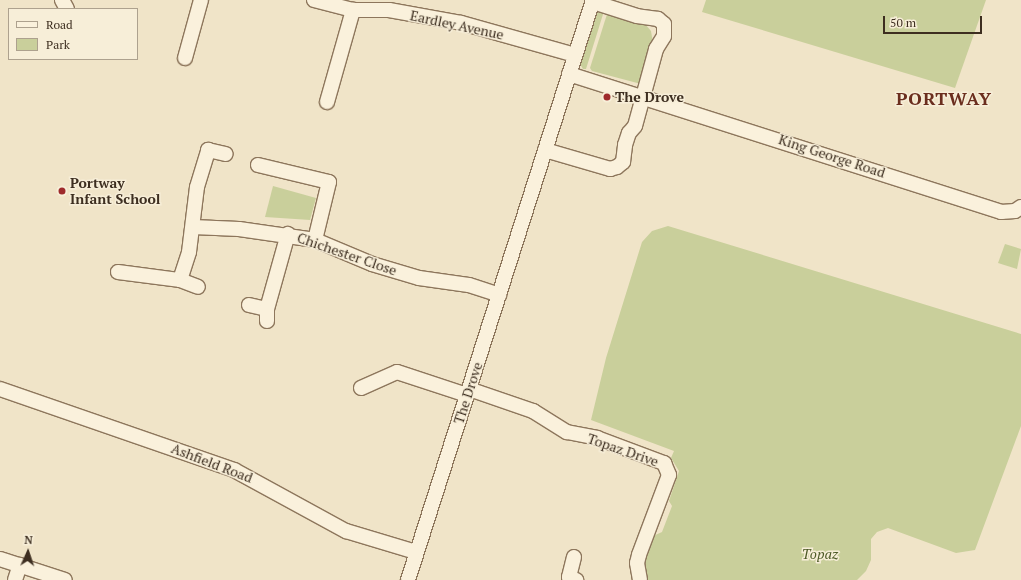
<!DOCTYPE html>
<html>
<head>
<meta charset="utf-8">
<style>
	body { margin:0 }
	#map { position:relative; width:1021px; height:580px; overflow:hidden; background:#f0e4c8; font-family:"PT Serif",serif }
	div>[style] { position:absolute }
	.green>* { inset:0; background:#c9cf9b }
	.roads { filter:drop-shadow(1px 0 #8d765c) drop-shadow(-1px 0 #8d765c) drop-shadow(0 1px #8d765c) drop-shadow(0 -1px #8d765c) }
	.minor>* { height:14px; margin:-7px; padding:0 7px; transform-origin:7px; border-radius:7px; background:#faf1dc }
	.dots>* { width:11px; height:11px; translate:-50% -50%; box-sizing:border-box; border:2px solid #f7eed8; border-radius:50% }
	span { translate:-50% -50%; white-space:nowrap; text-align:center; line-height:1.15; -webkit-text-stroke:3px #f7eed8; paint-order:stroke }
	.street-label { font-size:14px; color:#3d2e20 }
	.poi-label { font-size:14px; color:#3d2e20; font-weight:700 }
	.left { translate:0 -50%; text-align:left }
	.park-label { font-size:14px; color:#4d5a26; font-style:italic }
	.district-label { font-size:18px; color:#6b2e1e; font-weight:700; letter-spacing:1px }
	.legend { position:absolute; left:8px; top:8px; width:130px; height:52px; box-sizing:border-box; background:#f7eed8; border:1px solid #ada18e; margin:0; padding:5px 7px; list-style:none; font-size:12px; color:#3d2e20 }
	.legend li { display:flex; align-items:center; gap:8px; height:20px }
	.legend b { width:20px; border:1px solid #ada18e }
	.north { position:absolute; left:8px; top:532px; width:40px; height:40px; -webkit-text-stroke:3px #f7eed8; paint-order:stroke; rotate:3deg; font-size:11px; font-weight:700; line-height:16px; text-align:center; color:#3d2e20 }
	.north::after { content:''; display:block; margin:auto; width:14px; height:18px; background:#3d2e20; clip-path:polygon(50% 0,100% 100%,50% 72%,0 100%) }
	.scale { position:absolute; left:883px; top:16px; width:99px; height:18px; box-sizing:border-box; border:2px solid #3d2e20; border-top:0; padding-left:5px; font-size:12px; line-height:14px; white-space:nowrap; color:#3d2e20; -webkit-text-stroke:3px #f7eed8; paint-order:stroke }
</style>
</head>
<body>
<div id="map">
	<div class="green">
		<div style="clip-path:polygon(706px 0,986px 0,955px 88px,702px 12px)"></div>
		<div style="clip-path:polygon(600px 11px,604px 11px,586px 69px,583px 69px,580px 64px,595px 15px)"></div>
		<div style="clip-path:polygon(608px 11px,645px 24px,651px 31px,653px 43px,641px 84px,592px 71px,590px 68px)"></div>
		<div style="clip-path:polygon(273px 186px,316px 198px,310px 220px,265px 217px)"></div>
		<div style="clip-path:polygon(668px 226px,1021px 334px,1021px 426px,975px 550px,956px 553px,888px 528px,877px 532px,871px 539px,871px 560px,866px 571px,857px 580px,645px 580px,642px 570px,651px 537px,662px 532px,672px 506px,669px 501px,679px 471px,671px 458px,674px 451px,591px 420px,606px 358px,642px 242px,652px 231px)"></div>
		<div style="clip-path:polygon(1005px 244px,1021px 249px,1017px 269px,998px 263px)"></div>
	</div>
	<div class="roads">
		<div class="minor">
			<div style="left:62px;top:0;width:10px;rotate:61deg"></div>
			<div style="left:314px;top:0;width:40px;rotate:14.4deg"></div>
			<div style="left:353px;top:10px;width:36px"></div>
			<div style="left:389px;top:10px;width:73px;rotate:10.2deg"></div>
			<div style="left:461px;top:23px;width:118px;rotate:15.7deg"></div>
			<div style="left:185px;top:58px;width:60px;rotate:-74.6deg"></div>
			<div style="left:569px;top:74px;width:454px;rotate:17.7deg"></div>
			<div style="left:1001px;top:212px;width:14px;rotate:-4deg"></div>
			<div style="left:1015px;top:211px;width:7px;rotate:-34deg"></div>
			<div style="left:327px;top:102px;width:96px;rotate:-74.2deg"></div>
			<div style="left:545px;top:150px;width:68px;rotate:16.3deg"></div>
			<div style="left:610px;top:169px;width:7px;rotate:-16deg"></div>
			<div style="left:617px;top:167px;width:8px;rotate:-40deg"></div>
			<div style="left:623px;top:162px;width:17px;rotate:-83deg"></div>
			<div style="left:625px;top:145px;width:13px;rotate:-72deg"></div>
			<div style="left:629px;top:133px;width:9px;rotate:-49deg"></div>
			<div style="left:635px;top:126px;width:80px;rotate:-74.7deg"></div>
			<div style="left:656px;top:49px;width:15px;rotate:-58deg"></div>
			<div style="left:664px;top:36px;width:12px;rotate:-90deg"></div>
			<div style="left:664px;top:24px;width:8px;rotate:-140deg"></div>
			<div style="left:658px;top:19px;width:21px;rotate:-172deg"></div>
			<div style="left:637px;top:16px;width:46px;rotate:-162.3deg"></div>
			<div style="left:258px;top:165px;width:73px;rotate:13.5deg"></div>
			<div style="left:329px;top:182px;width:60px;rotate:103.6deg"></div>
			<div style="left:193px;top:227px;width:46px;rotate:2.5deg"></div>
			<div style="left:239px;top:229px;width:77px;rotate:8.2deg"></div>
			<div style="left:315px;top:240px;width:62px;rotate:22.8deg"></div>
			<div style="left:372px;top:264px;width:49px;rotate:16.6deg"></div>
			<div style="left:419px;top:278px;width:50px;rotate:8deg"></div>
			<div style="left:469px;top:285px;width:32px;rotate:18deg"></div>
			<div style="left:118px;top:272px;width:63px;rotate:7.4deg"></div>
			<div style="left:180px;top:280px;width:29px;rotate:-72deg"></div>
			<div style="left:189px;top:252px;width:65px;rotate:-83deg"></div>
			<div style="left:197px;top:187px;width:39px;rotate:-73deg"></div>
			<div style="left:208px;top:150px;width:18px;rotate:13deg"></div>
			<div style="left:180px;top:280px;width:19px;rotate:21deg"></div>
			<div style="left:249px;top:305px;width:18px;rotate:13deg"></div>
			<div style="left:267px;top:309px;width:78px;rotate:-74.4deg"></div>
			<div style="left:267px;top:309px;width:12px;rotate:90deg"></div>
			<div style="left:361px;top:388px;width:39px;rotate:-24deg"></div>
			<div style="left:397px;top:372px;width:74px;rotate:18.2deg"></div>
			<div style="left:0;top:389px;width:248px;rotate:19.1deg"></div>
			<div style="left:234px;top:470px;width:128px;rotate:28.6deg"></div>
			<div style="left:346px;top:531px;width:73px;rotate:16.7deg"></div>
			<div style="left:469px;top:389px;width:68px;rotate:19deg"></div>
			<div style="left:533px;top:411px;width:40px;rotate:32deg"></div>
			<div style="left:567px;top:432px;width:31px;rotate:11deg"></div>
			<div style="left:597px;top:438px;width:72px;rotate:20.5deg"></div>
			<div style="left:664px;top:463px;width:13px;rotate:67deg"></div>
			<div style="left:669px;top:475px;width:85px;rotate:110.6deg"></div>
			<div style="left:639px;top:555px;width:8px;rotate:104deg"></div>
			<div style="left:637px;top:563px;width:17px;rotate:80deg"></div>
			<div style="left:574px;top:557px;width:21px;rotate:104deg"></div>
			<div style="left:569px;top:577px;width:8px;rotate:23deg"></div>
			<div style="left:0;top:559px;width:68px;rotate:17.9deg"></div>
			<div style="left:15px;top:580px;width:16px;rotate:-72deg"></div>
			<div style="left:408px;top:580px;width:609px;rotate:-72.31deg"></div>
		</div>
	</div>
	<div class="dots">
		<div style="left:607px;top:97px;background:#9e2a2b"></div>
		<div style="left:62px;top:191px;background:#9e2a2b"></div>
	</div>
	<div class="street-label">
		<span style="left:457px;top:25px;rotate:12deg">Eardley Avenue</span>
		<span style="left:832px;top:156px;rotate:18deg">King George Road</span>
		<span style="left:347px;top:254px;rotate:19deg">Chichester Close</span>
		<span style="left:468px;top:393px;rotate:-72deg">The Drove</span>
		<span style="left:623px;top:450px;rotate:19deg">Topaz Drive</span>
		<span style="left:212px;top:463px;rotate:21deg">Ashfield Road</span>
	</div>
	<div class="poi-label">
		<span class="left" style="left:615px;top:97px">The Drove</span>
		<span class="left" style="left:70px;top:191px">Portway<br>Infant School</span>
	</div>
	<div class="park-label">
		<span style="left:820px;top:554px">Topaz</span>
	</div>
	<div class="district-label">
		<span style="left:944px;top:98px">PORTWAY</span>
	</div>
	<ul class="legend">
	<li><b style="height:5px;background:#faf1dc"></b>Road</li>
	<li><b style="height:11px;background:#c9cf9b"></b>Park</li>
	</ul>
	<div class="north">N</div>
	<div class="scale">50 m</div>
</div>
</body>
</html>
